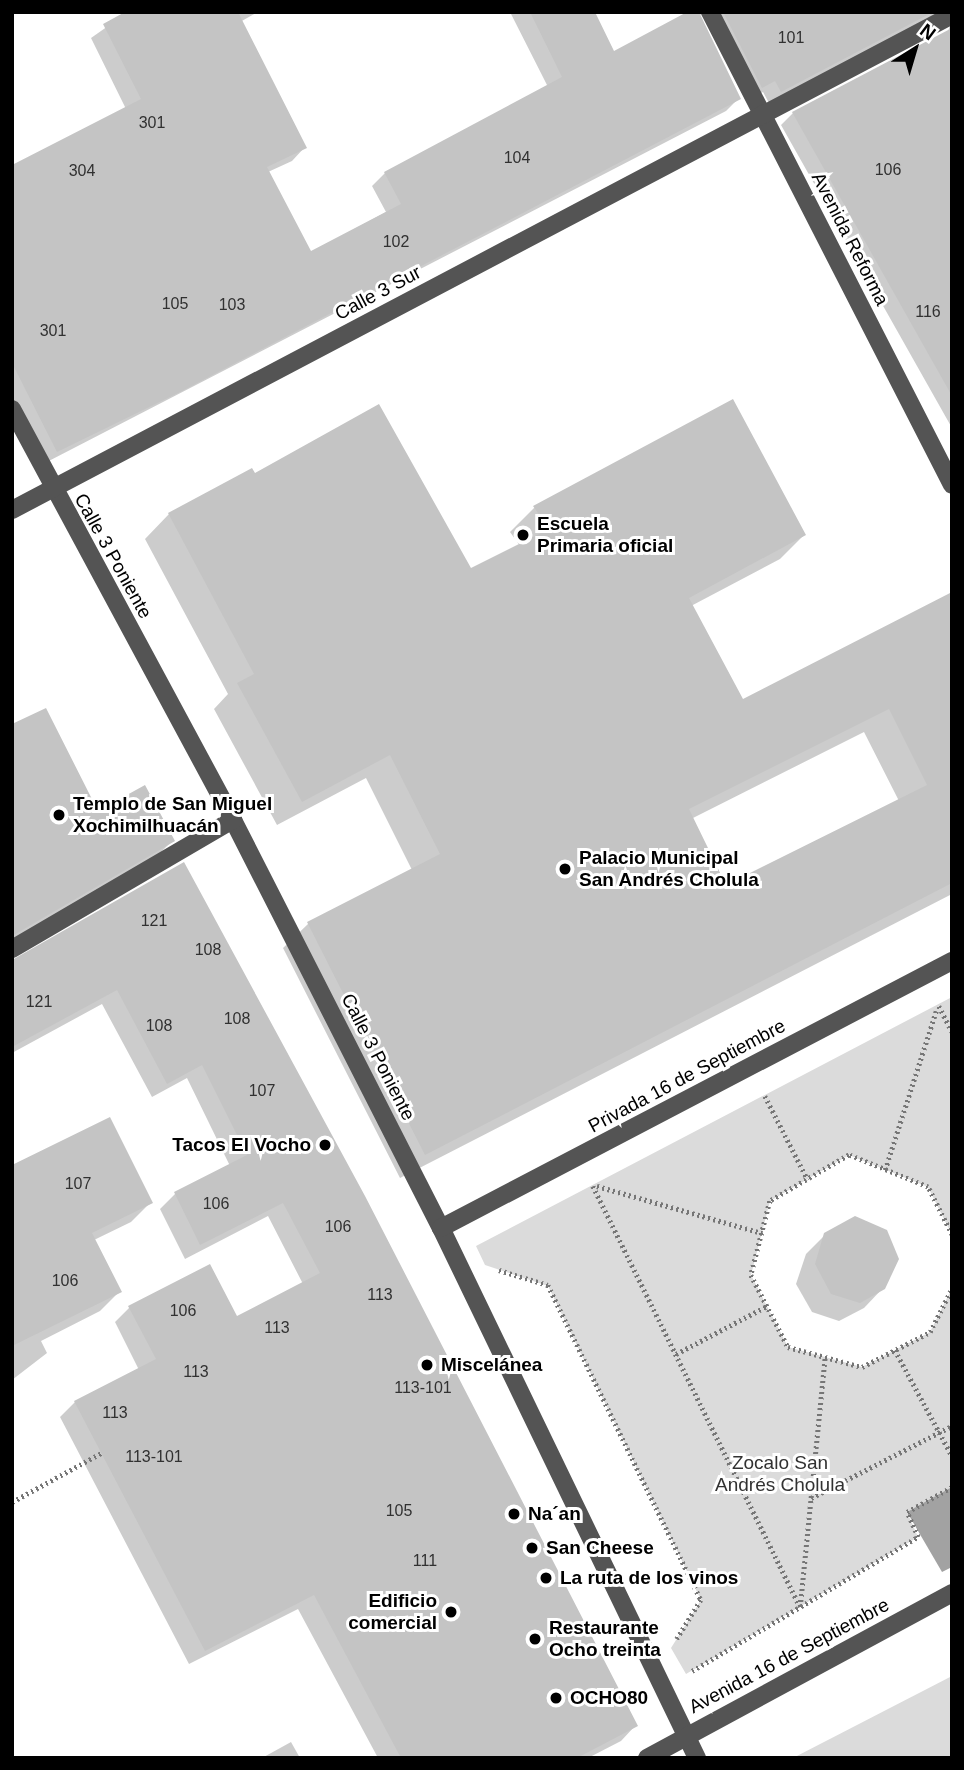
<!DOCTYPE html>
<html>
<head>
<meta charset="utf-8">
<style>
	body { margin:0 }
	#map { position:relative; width:964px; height:1770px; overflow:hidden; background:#fff; font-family:Arial,sans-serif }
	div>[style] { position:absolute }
	.green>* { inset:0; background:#dbdbdb }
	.water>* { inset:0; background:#a2a2a2 }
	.shadow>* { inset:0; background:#0003 }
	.building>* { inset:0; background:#c4c4c4 }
	.path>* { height:4.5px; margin-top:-2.25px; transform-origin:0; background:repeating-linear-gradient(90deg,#767676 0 2px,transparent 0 5.5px) }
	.minor>* { height:18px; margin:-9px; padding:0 9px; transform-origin:9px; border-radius:9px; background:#545454 }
	.dots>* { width:19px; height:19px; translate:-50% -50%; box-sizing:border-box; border:4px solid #fff; border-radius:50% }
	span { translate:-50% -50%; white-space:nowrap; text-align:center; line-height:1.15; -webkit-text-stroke:6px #fff; paint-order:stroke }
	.number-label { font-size:16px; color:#313131 }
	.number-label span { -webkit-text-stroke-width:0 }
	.street-label { font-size:19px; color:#000 }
	.poi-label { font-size:19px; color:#000; font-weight:700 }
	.left { translate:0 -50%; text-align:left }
	.right { translate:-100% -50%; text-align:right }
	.park-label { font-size:19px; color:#323232 }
	.frame { position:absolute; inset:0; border:14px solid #000; pointer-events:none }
	.north { position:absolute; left:880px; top:14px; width:70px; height:70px; -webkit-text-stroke:5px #fff; paint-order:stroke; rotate:37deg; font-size:19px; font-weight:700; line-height:28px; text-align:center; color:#000 }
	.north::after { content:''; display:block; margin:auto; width:24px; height:32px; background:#000; clip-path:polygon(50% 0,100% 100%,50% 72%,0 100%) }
</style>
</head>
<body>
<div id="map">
	<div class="green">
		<div style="clip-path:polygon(952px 997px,952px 1235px,928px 1187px,849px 1155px,770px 1201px,751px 1275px,788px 1347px,862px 1367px,930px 1332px,952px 1288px,952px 1489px,907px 1512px,918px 1537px,686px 1674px,671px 1648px,701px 1600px,548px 1286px,485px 1265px,476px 1246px)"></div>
		<div style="clip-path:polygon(952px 1676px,952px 1758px,793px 1758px)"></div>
	</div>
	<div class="water">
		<div style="clip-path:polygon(952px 1487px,952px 1567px,942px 1572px,907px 1512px)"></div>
	</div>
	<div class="shadow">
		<div style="clip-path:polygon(128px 12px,258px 12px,240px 22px,305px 147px,292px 161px,268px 172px,310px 253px,386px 212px,372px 186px,385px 173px,548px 87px,510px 12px,593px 12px,613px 54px,699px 12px,952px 12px,952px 428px,781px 125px,793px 113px,948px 32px,951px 21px,769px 103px,763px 92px,749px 99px,708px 19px,699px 14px,739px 98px,726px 111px,43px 464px,12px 403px,12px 167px,126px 109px,91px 38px)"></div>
		<div style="clip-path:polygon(evenodd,733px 401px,804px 535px,780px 559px,691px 606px,742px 702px,952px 594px,952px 894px,400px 1178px,283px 948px,308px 924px,412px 870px,366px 778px,277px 825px,214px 709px,228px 694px,145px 539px,169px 514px,254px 475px,471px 571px,520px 546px,510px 532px,534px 508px,733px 401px,864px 732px,899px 801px,726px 888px,691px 819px,864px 732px)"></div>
		<div style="clip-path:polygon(12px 726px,97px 813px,173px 840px,158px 855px,12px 940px)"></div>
		<div style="clip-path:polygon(183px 864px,635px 1726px,621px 1741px,588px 1758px,378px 1758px,298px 1609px,189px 1664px,60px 1417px,75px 1402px,139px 1370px,115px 1322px,130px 1307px,236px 1319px,303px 1284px,268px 1216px,185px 1259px,160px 1209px,175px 1194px,230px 1166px,187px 1078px,152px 1097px,102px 1004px,12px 1053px,12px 959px,18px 961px)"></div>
		<div style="clip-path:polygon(12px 1167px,151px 1202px,131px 1222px,94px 1240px,120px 1291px,100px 1311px,41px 1341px,47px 1353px,12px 1380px)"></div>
		<div style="clip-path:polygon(825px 1235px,883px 1288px,864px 1308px,839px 1321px,812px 1312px,796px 1284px,806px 1254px)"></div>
		<div style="clip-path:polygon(291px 1742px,300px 1758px,262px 1758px)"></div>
	</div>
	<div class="building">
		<div style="clip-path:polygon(125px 12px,238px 12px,307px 148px,267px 167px,311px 251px,401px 204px,384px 172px,562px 77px,530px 12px,595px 12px,614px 51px,687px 12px,699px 12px,741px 99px,180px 392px,57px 452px,12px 363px,12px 165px,141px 99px,103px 24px)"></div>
		<div style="clip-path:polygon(723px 12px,933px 12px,781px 92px,775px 81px,762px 88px)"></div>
		<div style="clip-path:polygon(952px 28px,952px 396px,792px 112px)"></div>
		<div style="clip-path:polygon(evenodd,733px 399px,806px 535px,689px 598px,743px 699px,952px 592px,952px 883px,425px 1155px,307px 922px,440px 854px,390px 755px,302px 802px,237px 683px,254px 674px,168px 513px,252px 468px,255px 473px,379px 404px,471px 568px,549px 529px,533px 506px,733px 399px,889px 709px,927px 785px,726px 885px,689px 809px,889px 709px)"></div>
		<div style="clip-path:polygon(46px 708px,98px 811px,145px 785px,175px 841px,12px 936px,12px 724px)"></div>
		<div style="clip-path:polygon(184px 862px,365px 1196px,638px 1726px,577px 1758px,401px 1758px,314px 1595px,205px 1651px,74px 1401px,156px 1359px,128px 1306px,210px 1264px,237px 1316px,320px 1273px,283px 1203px,200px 1245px,174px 1192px,247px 1155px,202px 1065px,167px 1084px,117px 990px,12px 1047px,12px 960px)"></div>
		<div style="clip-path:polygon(110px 1117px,153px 1203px,92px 1233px,122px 1292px,12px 1346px,12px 1165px)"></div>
		<div style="clip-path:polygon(855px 1216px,887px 1230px,899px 1259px,885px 1289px,860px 1303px,831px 1294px,815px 1264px,824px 1233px)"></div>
	</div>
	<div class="path">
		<div style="left:939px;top:1006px;width:29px;rotate:63deg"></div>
		<div style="left:765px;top:1096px;width:94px;rotate:62.9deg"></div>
		<div style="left:885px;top:1170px;width:167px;rotate:-72.2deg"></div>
		<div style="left:593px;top:1186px;width:469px;rotate:63.8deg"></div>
		<div style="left:597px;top:1186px;width:172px;rotate:15.9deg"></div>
		<div style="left:952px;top:1235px;width:54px;rotate:-116.6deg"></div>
		<div style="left:928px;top:1187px;width:85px;rotate:-157.9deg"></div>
		<div style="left:849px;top:1155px;width:91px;rotate:149.8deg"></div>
		<div style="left:770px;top:1201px;width:76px;rotate:104.4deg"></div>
		<div style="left:751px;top:1275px;width:81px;rotate:62.8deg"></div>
		<div style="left:788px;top:1347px;width:77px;rotate:15.1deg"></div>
		<div style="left:862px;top:1367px;width:76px;rotate:-27.2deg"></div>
		<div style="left:930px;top:1332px;width:49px;rotate:-63.4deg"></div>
		<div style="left:499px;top:1270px;width:51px;rotate:17deg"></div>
		<div style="left:548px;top:1285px;width:350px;rotate:64.1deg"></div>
		<div style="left:701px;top:1600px;width:46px;rotate:121.6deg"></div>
		<div style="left:895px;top:1350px;width:120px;rotate:61.7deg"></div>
		<div style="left:676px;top:1354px;width:103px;rotate:-27.8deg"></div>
		<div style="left:811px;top:1498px;width:158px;rotate:-27.1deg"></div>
		<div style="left:12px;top:1502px;width:102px;rotate:-28.8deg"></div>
		<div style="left:800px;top:1607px;width:250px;rotate:-84.3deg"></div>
		<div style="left:692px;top:1671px;width:263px;rotate:-30.7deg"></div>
		<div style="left:918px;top:1537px;width:27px;rotate:-114deg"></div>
		<div style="left:907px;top:1512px;width:51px;rotate:-29.1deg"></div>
	</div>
	<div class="minor">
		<div style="left:710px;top:12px;width:531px;rotate:62.9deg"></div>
		<div style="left:12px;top:409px;width:467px;rotate:61.7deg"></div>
		<div style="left:233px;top:820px;width:458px;rotate:63deg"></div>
		<div style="left:441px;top:1228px;width:589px;rotate:64.22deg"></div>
		<div style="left:12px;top:510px;width:1062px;rotate:-27.77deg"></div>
		<div style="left:12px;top:949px;width:256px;rotate:-30.3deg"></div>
		<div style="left:441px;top:1228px;width:577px;rotate:-27.59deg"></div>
		<div style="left:647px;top:1758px;width:347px;rotate:-28.4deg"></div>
	</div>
	<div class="dots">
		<div style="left:523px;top:535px;background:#000"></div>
		<div style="left:59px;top:815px;background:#000"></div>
		<div style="left:565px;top:869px;background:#000"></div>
		<div style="left:325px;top:1145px;background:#000"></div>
		<div style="left:427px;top:1365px;background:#000"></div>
		<div style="left:514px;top:1514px;background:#000"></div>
		<div style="left:532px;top:1548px;background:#000"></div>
		<div style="left:546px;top:1578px;background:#000"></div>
		<div style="left:451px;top:1612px;background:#000"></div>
		<div style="left:535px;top:1639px;background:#000"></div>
		<div style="left:556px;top:1698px;background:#000"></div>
	</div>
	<div class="number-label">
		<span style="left:791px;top:38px">101</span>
		<span style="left:152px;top:123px">301</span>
		<span style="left:517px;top:158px">104</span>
		<span style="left:888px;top:170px">106</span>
		<span style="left:82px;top:171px">304</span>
		<span style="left:396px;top:242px">102</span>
		<span style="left:175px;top:304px">105</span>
		<span style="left:232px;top:305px">103</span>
		<span style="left:928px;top:312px">116</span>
		<span style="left:53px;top:331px">301</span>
		<span style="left:154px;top:921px">121</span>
		<span style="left:208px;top:950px">108</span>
		<span style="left:39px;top:1002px">121</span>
		<span style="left:237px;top:1019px">108</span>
		<span style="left:159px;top:1026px">108</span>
		<span style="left:262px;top:1091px">107</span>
		<span style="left:78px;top:1184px">107</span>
		<span style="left:216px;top:1204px">106</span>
		<span style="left:338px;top:1227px">106</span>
		<span style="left:65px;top:1281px">106</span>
		<span style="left:380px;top:1295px">113</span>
		<span style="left:183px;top:1311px">106</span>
		<span style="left:277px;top:1328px">113</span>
		<span style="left:196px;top:1372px">113</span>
		<span style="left:423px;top:1388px">113-101</span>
		<span style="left:115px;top:1413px">113</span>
		<span style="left:154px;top:1457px">113-101</span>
		<span style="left:399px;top:1511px">105</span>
		<span style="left:425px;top:1561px">111</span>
	</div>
	<div class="street-label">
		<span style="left:850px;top:239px;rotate:63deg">Avenida Reforma</span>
		<span style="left:378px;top:293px;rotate:-28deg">Calle 3 Sur</span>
		<span style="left:113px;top:556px;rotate:61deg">Calle 3 Poniente</span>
		<span style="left:378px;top:1057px;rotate:63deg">Calle 3 Poniente</span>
		<span style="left:687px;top:1076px;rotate:-28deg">Privada 16 de Septiembre</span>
		<span style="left:789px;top:1656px;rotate:-28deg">Avenida 16 de Septiembre</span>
	</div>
	<div class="poi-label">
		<span class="left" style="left:537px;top:535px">Escuela<br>Primaria oficial</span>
		<span class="left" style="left:73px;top:815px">Templo de San Miguel<br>Xochimilhuacán</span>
		<span class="left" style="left:579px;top:869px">Palacio Municipal<br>San Andrés Cholula</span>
		<span class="right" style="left:311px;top:1145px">Tacos El Vocho</span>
		<span class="left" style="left:441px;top:1365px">Miscelánea</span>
		<span class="left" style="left:528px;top:1514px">Na´an</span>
		<span class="left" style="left:546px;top:1548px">San Cheese</span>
		<span class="left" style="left:560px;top:1578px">La ruta de los vinos</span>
		<span class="right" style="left:437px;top:1612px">Edificio<br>comercial</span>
		<span class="left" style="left:549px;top:1639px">Restaurante<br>Ocho treinta</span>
		<span class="left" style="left:570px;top:1698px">OCHO80</span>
	</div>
	<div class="park-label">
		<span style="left:780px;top:1474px">Zocalo San<br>Andrés Cholula</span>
	</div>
	<div class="frame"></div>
	<div class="north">N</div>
</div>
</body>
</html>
